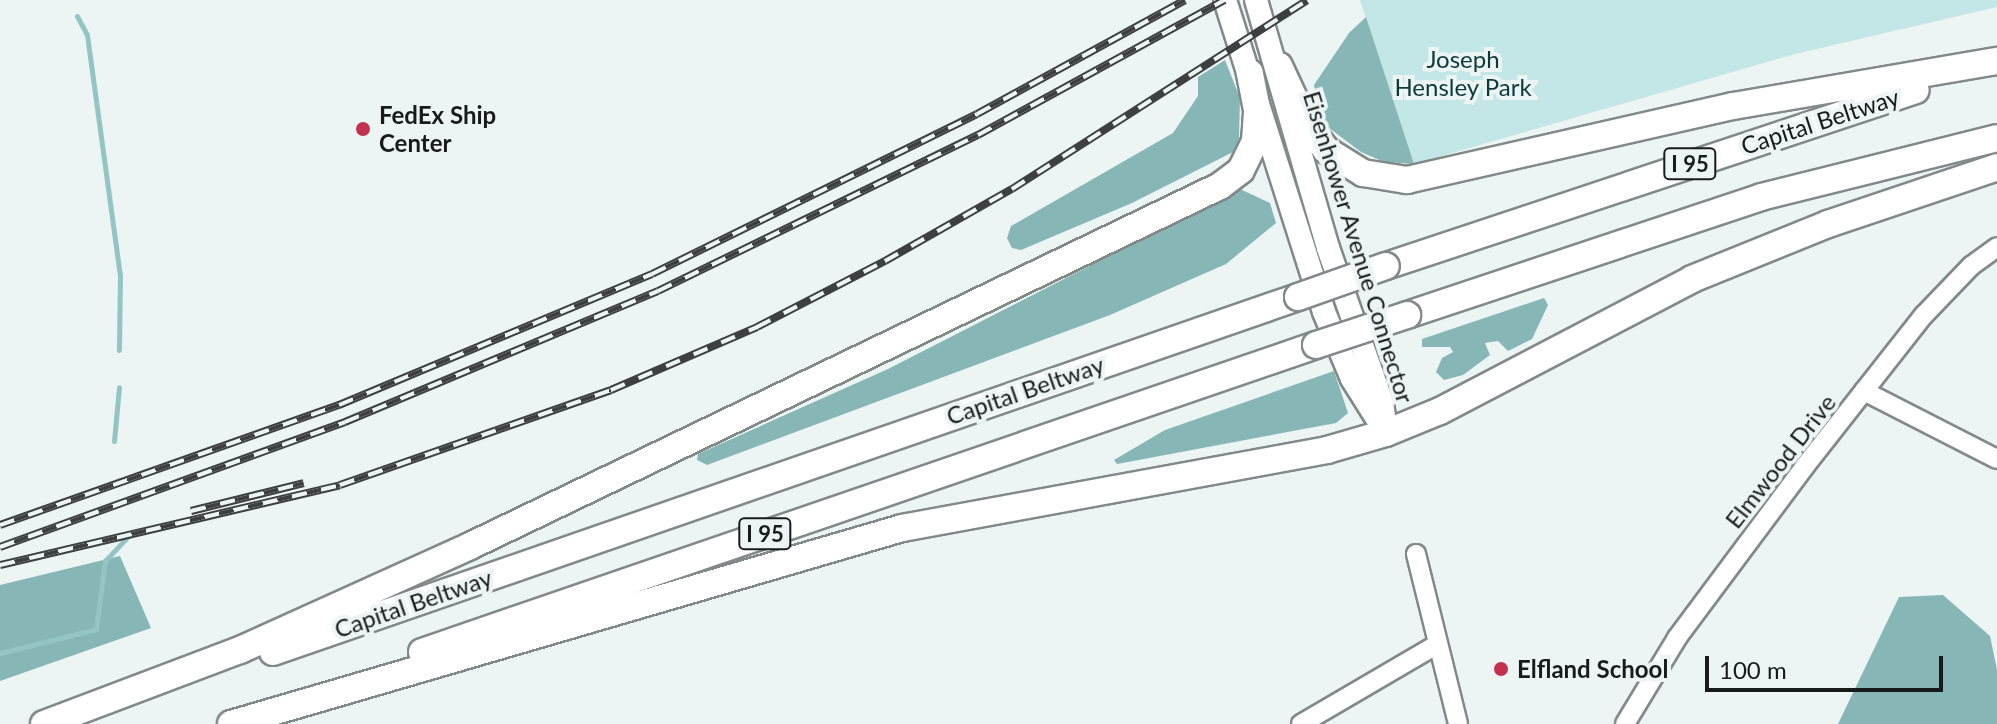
<!DOCTYPE html>
<html>
<head>
<meta charset="utf-8">
<style>
	body { margin:0 }
	#map { position:relative; width:1997px; height:724px; overflow:hidden; background:#edf4f4; font-family:Lato,sans-serif }
	div>[style] { position:absolute }
	.green>* { inset:0; background:#c3e6e6 }
	.forest>* { inset:0; background:#86b7b6 }
	.stream>* { height:5px; margin:-2.5px; padding:0 2.5px; transform-origin:2.5px; border-radius:2.5px; background:#94c5c5 }
	.roads { filter:drop-shadow(2px 0 #828989) drop-shadow(-2px 0 #828989) drop-shadow(0 2px #828989) drop-shadow(0 -2px #828989) }
	.minor>* { height:18px; margin:-9px; padding:0 9px; transform-origin:9px; border-radius:9px; background:#fff }
	.major>* { height:22px; margin:-11px; padding:0 11px; transform-origin:11px; border-radius:11px; background:#fff }
	.highway>* { height:26px; margin:-13px; padding:0 13px; transform-origin:13px; border-radius:13px; background:#fff }
	.rail>* { height:8px; margin-top:-4px; transform-origin:0; background:repeating-linear-gradient(90deg,#edf4f4 0 15px,#3c4040 0 30px); box-sizing:border-box; border-block:2px solid #3c4040 }
	.bridges { filter:drop-shadow(2px 0 #828989) drop-shadow(-2px 0 #828989) drop-shadow(0 2px #828989) drop-shadow(0 -2px #828989) }
	.highway-bridge>* { height:26px; margin:-13px; padding:0 13px; transform-origin:13px; border-radius:13px; background:#fff }
	.dots>* { width:22px; height:22px; translate:-50% -50%; box-sizing:border-box; border:4px solid #edf4f4; border-radius:50% }
	span { translate:-50% -50%; white-space:nowrap; text-align:center; line-height:1.15; -webkit-text-stroke:8px #edf4f4; paint-order:stroke }
	.shield-label span { padding:2px 6px; background:#edf4f4; border:2px solid; border-radius:6px; -webkit-text-stroke-width:0 }
	.shield-label { font-size:22px; color:#181b1b; font-weight:700 }
	.park-label { font-size:24px; color:#0a3a3a }
	.poi-label { font-size:24px; color:#181b1b; font-weight:700 }
	.left { translate:0 -50%; text-align:left }
	.street-label { font-size:24px; color:#181b1b }
	.scale { position:absolute; left:1705px; top:656px; width:238px; height:36px; box-sizing:border-box; border:4px solid #181b1b; border-top:0; padding-left:10px; font-size:24px; line-height:28px; white-space:nowrap; color:#181b1b; -webkit-text-stroke:6px #edf4f4; paint-order:stroke }
</style>
</head>
<body>
<div id="map">
	<div class="green">
		<div style="clip-path:polygon(1360px 0,1997px 0,1997px 7px,1795px 54px,1414px 164px)"></div>
	</div>
	<div class="forest">
		<div style="clip-path:polygon(1366px 17px,1414px 164px,1384px 162px,1361px 152px,1321px 122px,1314px 85px,1349px 33px)"></div>
		<div style="clip-path:polygon(1225px 60px,1240px 98px,1239px 138px,1233px 152px,1132px 203px,1021px 250px,1012px 248px,1007px 238px,1011px 226px,1173px 133px,1198px 96px,1198px 77px)"></div>
		<div style="clip-path:polygon(1240px 189px,1270px 203px,1276px 223px,1226px 264px,1110px 315px,707px 465px,697px 460px,698px 454px,888px 369px)"></div>
		<div style="clip-path:polygon(1544px 298px,1548px 305px,1532px 339px,1508px 351px,1498px 341px,1485px 343px,1490px 355px,1463px 375px,1444px 380px,1436px 372px,1442px 358px,1453px 352px,1450px 347px,1422px 347px,1422px 339px)"></div>
		<div style="clip-path:polygon(1334px 371px,1348px 413px,1336px 423px,1117px 464px,1114px 460px,1165px 430px)"></div>
		<div style="clip-path:polygon(120px 556px,151px 628px,0 681px,0 585px)"></div>
		<div style="clip-path:polygon(1943px 595px,1990px 636px,1997px 670px,1997px 724px,1838px 724px,1899px 597px)"></div>
	</div>
	<div class="stream">
		<div style="left:77px;top:16px;width:21px;rotate:62deg"></div>
		<div style="left:87px;top:35px;width:242px;rotate:82.2deg"></div>
		<div style="left:120px;top:275px;width:75px;rotate:90.8deg"></div>
		<div style="left:114px;top:441px;width:54px;rotate:-84.7deg"></div>
		<div style="left:0;top:653px;width:99px;rotate:-14deg"></div>
		<div style="left:96px;top:629px;width:69px;rotate:-82.5deg"></div>
		<div style="left:105px;top:561px;width:33px;rotate:-47deg"></div>
	</div>
	<div class="roads">
		<div class="minor">
			<div style="left:1864px;top:391px;width:149px;rotate:27.1deg"></div>
			<div style="left:1416px;top:554px;width:175px;rotate:76.1deg"></div>
			<div style="left:1301px;top:724px;width:156px;rotate:-30.3deg"></div>
			<div style="left:1625px;top:724px;width:100px;rotate:-58.8deg"></div>
			<div style="left:1677px;top:638px;width:214px;rotate:-53.3deg"></div>
			<div style="left:1805px;top:466px;width:192px;rotate:-51.8deg"></div>
			<div style="left:1924px;top:315px;width:68px;rotate:-46.2deg"></div>
			<div style="left:1971px;top:266px;width:32px;rotate:-36deg"></div>
		</div>
		<div class="major">
			<div style="left:1225px;top:0;width:327px;rotate:72.4deg"></div>
			<div style="left:1324px;top:312px;width:73px;rotate:67.3deg"></div>
			<div style="left:1352px;top:379px;width:64px;rotate:57.8deg"></div>
			<div style="left:1256px;top:0;width:258px;rotate:73.8deg"></div>
			<div style="left:1328px;top:248px;width:163px;rotate:70.7deg"></div>
			<div style="left:1382px;top:402px;width:29px;rotate:82deg"></div>
		</div>
		<div class="highway">
			<div style="left:1279px;top:66px;width:64px;rotate:65deg"></div>
			<div style="left:1306px;top:124px;width:33px;rotate:52deg"></div>
			<div style="left:1326px;top:150px;width:44px;rotate:31.9deg"></div>
			<div style="left:1363px;top:173px;width:45px;rotate:9deg"></div>
			<div style="left:1407px;top:180px;width:334px;rotate:-12.8deg"></div>
			<div style="left:1733px;top:106px;width:268px;rotate:-9.7deg"></div>
			<div style="left:1386px;top:266px;width:558px;rotate:-18.37deg"></div>
			<div style="left:1407px;top:315px;width:373px;rotate:-18.4deg"></div>
			<div style="left:1761px;top:197px;width:243px;rotate:-14deg"></div>
			<div style="left:273px;top:652px;width:1085px;rotate:-19.1deg"></div>
			<div style="left:422px;top:652px;width:945px;rotate:-18.95deg"></div>
			<div style="left:44px;top:724px;width:210px;rotate:-20.7deg"></div>
			<div style="left:240px;top:650px;width:252px;rotate:-24.3deg"></div>
			<div style="left:470px;top:546px;width:832px;rotate:-25.64deg"></div>
			<div style="left:1220px;top:186px;width:26px;rotate:-37deg"></div>
			<div style="left:1241px;top:170px;width:32px;rotate:-64deg"></div>
			<div style="left:1255px;top:141px;width:31px;rotate:-86deg"></div>
			<div style="left:1257px;top:110px;width:38px;rotate:-101deg"></div>
			<div style="left:231px;top:724px;width:699px;rotate:-16.28deg"></div>
			<div style="left:902px;top:528px;width:432px;rotate:-10.4deg"></div>
			<div style="left:1327px;top:450px;width:61px;rotate:-16.1deg"></div>
			<div style="left:1386px;top:433px;width:58px;rotate:-22.2deg"></div>
			<div style="left:1440px;top:411px;width:284px;rotate:-27.6deg"></div>
			<div style="left:1692px;top:279px;width:147px;rotate:-22deg"></div>
			<div style="left:1828px;top:224px;width:178px;rotate:-18.6deg"></div>
		</div>
	</div>
	<div class="rail">
		<div style="left:191px;top:511px;width:116px;rotate:-13.9deg"></div>
		<div style="left:0;top:525px;width:360px;rotate:-19.5deg"></div>
		<div style="left:339px;top:405px;width:339px;rotate:-22.7deg"></div>
		<div style="left:652px;top:274px;width:362px;rotate:-26.2deg"></div>
		<div style="left:977px;top:114px;width:237px;rotate:-28.7deg"></div>
		<div style="left:0;top:547px;width:367px;rotate:-19.9deg"></div>
		<div style="left:345px;top:422px;width:339px;rotate:-22.7deg"></div>
		<div style="left:658px;top:291px;width:356px;rotate:-26deg"></div>
		<div style="left:978px;top:135px;width:281px;rotate:-28.7deg"></div>
		<div style="left:0;top:565px;width:349px;rotate:-13.2deg"></div>
		<div style="left:340px;top:485px;width:287px;rotate:-19.3deg"></div>
		<div style="left:611px;top:390px;width:159px;rotate:-23.3deg"></div>
		<div style="left:757px;top:327px;width:144px;rotate:-27.3deg"></div>
		<div style="left:885px;top:261px;width:146px;rotate:-29.6deg"></div>
		<div style="left:1012px;top:189px;width:350px;rotate:-32.6deg"></div>
	</div>
	<div class="bridges">
		<div class="highway-bridge">
			<div style="left:1298px;top:297px;width:93px;rotate:-19.4deg"></div>
			<div style="left:1316px;top:345px;width:96px;rotate:-18.2deg"></div>
		</div>
	</div>
	<div class="dots">
		<div style="left:363px;top:129px;background:#c2324d"></div>
		<div style="left:1501px;top:669px;background:#c2324d"></div>
	</div>
	<div class="shield-label">
		<span style="left:1690px;top:164px">I 95</span>
		<span style="left:765px;top:534px">I 95</span>
	</div>
	<div class="park-label">
		<span style="left:1463px;top:73px">Joseph<br>Hensley Park</span>
	</div>
	<div class="poi-label">
		<span class="left" style="left:379px;top:129px">FedEx Ship<br>Center</span>
		<span class="left" style="left:1517px;top:669px">Elfland School</span>
	</div>
	<div class="street-label">
		<span style="left:1820px;top:121px;rotate:-18deg">Capital Beltway</span>
		<span style="left:1359px;top:247px;rotate:73deg">Eisenhower Avenue Connector</span>
		<span style="left:1025px;top:390px;rotate:-19deg">Capital Beltway</span>
		<span style="left:1780px;top:461px;rotate:-52deg">Elmwood Drive</span>
		<span style="left:413px;top:603px;rotate:-19deg">Capital Beltway</span>
	</div>
	<div class="scale">100 m</div>
</div>
</body>
</html>
